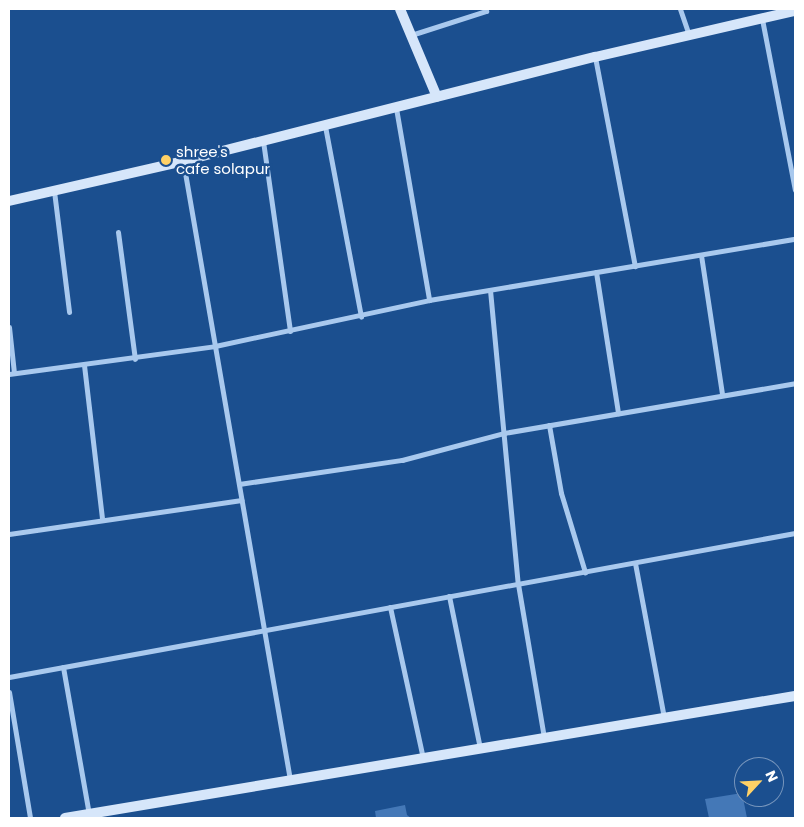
<!DOCTYPE html>
<html>
<head>
<meta charset="utf-8">
<style>
	body { margin:0 }
	#map { position:relative; width:804px; height:827px; overflow:hidden; background:#1b4f8f; font-family:Poppins,sans-serif }
	div>[style] { position:absolute }
	.building>* { inset:0; background:#4478b7 }
	.street>* { height:5px; margin:-2.5px; padding:0 2.5px; transform-origin:2.5px; border-radius:2.5px; background:#a9c9ee }
	.secondary>* { height:10px; margin:-5px; padding:0 5px; transform-origin:5px; border-radius:5px; background:#d6e6fa }
	.dots>* { width:14px; height:14px; translate:-50% -50%; box-sizing:border-box; border:2px solid #1b4f8f; border-radius:50% }
	span { translate:-50% -50%; white-space:nowrap; text-align:center; line-height:1.15; -webkit-text-stroke:5px #1b4f8f; paint-order:stroke }
	.poi-label { font-size:15px; color:#fff }
	.left { translate:0 -50%; text-align:left }
	.frame { position:absolute; inset:0; border:10px solid #fff; pointer-events:none }
	.north { position:absolute; left:734px; top:757px; width:50px; height:50px; box-sizing:border-box; background:#1b4f8f; border:1px solid #7695bc; border-radius:50%; rotate:65deg; font-size:14px; font-weight:700; line-height:20px; text-align:center; color:#fff }
	.north::after { content:''; display:block; margin:auto; width:18px; height:22px; background:#ffd166; clip-path:polygon(50% 0,100% 100%,50% 72%,0 100%) }
</style>
</head>
<body>
<div id="map">
	<div class="building">
		<div style="clip-path:polygon(742px 793px,747px 818px,709px 818px,705px 799px)"></div>
		<div style="clip-path:polygon(405px 805px,407px 815px,411px 818px,376px 818px,375px 811px)"></div>
	</div>
	<div class="street">
		<div style="left:680px;top:9px;width:28px;rotate:71deg"></div>
		<div style="left:762px;top:19px;width:174px;rotate:79.1deg"></div>
		<div style="left:411px;top:35px;width:79px;rotate:-17.7deg"></div>
		<div style="left:486px;top:11px;width:2px;rotate:-117deg"></div>
		<div style="left:595px;top:57px;width:213px;rotate:79.2deg"></div>
		<div style="left:396px;top:108px;width:195px;rotate:80.2deg"></div>
		<div style="left:325px;top:126px;width:194px;rotate:79.3deg"></div>
		<div style="left:263px;top:141px;width:192px;rotate:81.9deg"></div>
		<div style="left:183px;top:161px;width:628px;rotate:80.19deg"></div>
		<div style="left:54px;top:191px;width:122px;rotate:82.9deg"></div>
		<div style="left:118px;top:232px;width:128px;rotate:82.4deg"></div>
		<div style="left:701px;top:255px;width:141px;rotate:81.4deg"></div>
		<div style="left:596px;top:272px;width:143px;rotate:81.1deg"></div>
		<div style="left:490px;top:290px;width:295px;rotate:84.6deg"></div>
		<div style="left:518px;top:584px;width:156px;rotate:80.4deg"></div>
		<div style="left:9px;top:327px;width:46px;rotate:83.8deg"></div>
		<div style="left:84px;top:365px;width:155px;rotate:83.3deg"></div>
		<div style="left:9px;top:374px;width:208px;rotate:-7.7deg"></div>
		<div style="left:215px;top:346px;width:219px;rotate:-12.1deg"></div>
		<div style="left:429px;top:300px;width:371px;rotate:-9.5deg"></div>
		<div style="left:549px;top:425px;width:69px;rotate:80deg"></div>
		<div style="left:561px;top:493px;width:83px;rotate:73.1deg"></div>
		<div style="left:239px;top:484px;width:165px;rotate:-8.4deg"></div>
		<div style="left:402px;top:460px;width:106px;rotate:-14.8deg"></div>
		<div style="left:504px;top:433px;width:295px;rotate:-9.7deg"></div>
		<div style="left:9px;top:534px;width:235px;rotate:-8.3deg"></div>
		<div style="left:635px;top:563px;width:158px;rotate:79.4deg"></div>
		<div style="left:449px;top:596px;width:156px;rotate:78.5deg"></div>
		<div style="left:390px;top:607px;width:155px;rotate:77.7deg"></div>
		<div style="left:63px;top:667px;width:149px;rotate:80deg"></div>
		<div style="left:9px;top:677px;width:799px;rotate:-10.38deg"></div>
		<div style="left:9px;top:692px;width:128px;rotate:80.5deg"></div>
	</div>
	<div class="secondary">
		<div style="left:400px;top:9px;width:95px;rotate:67.2deg"></div>
		<div style="left:9px;top:201px;width:179px;rotate:-12.9deg"></div>
		<div style="left:183px;top:161px;width:425px;rotate:-14.2deg"></div>
		<div style="left:595px;top:57px;width:205px;rotate:-13deg"></div>
		<div style="left:65px;top:818px;width:740px;rotate:-9.49deg"></div>
	</div>
	<div class="dots">
		<div style="left:166px;top:160px;background:#ffd166"></div>
	</div>
	<div class="poi-label">
		<span class="left" style="left:176px;top:160px">shree's<br>cafe solapur</span>
	</div>
	<div class="frame"></div>
	<div class="north">N</div>
</div>
</body>
</html>
